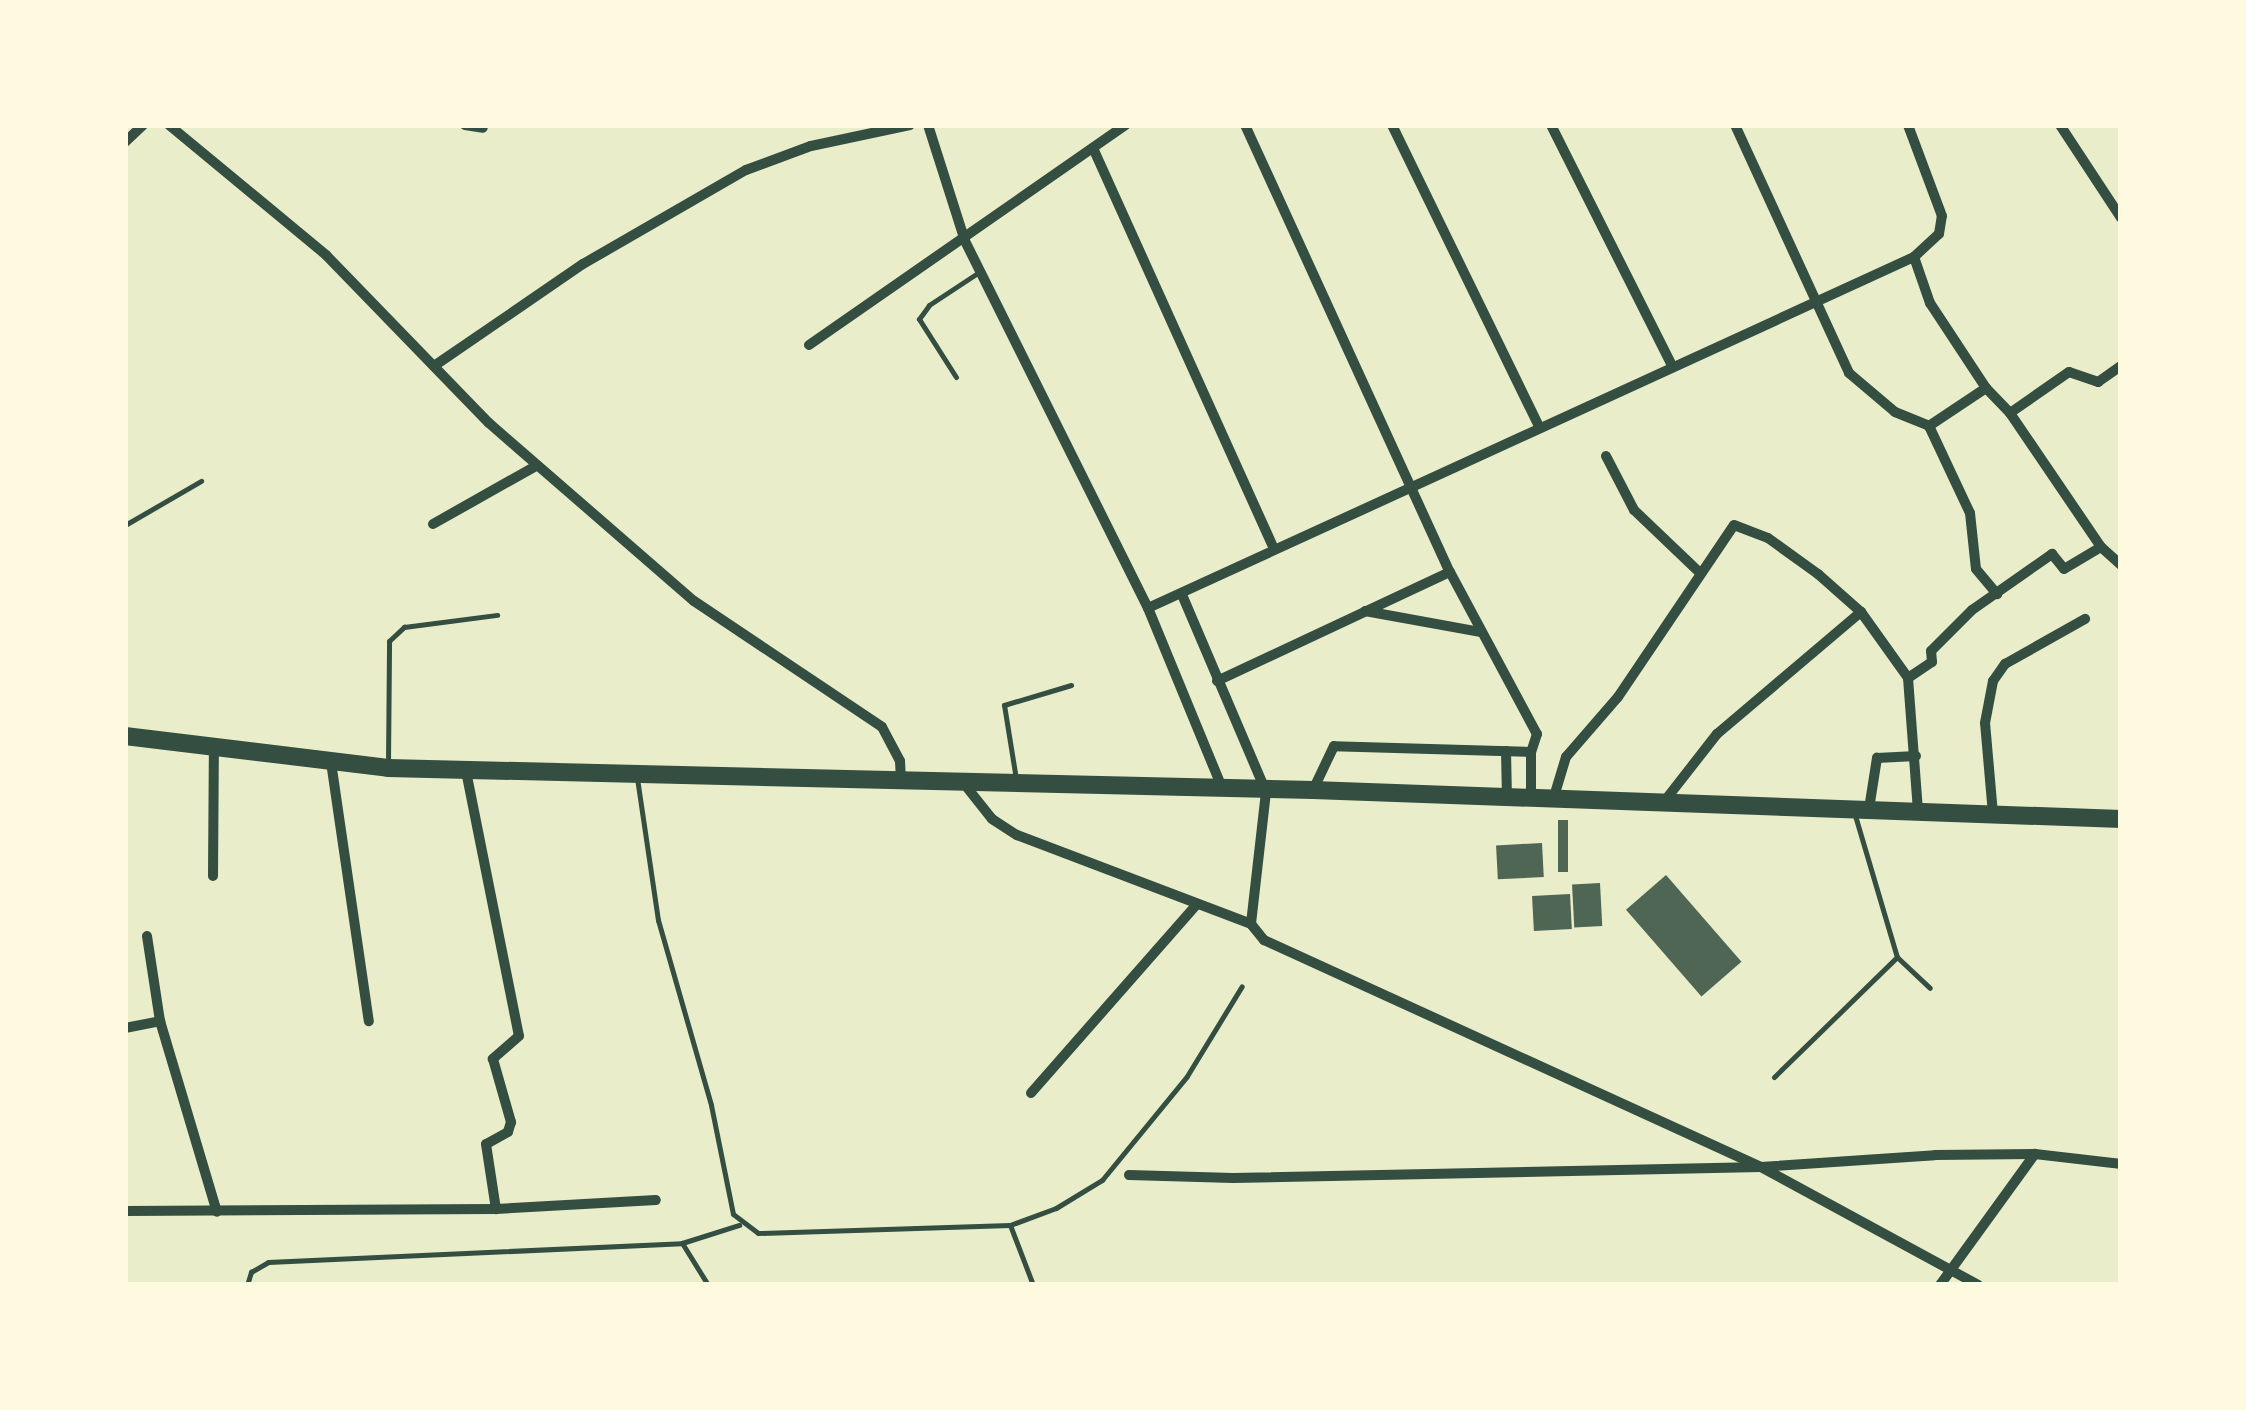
<!DOCTYPE html>
<html>
<head>
<meta charset="utf-8">
<style>
	body { margin:0 }
	#map { position:relative; width:2246px; height:1410px; overflow:hidden; background:#e9edc9; font-family:"PT Sans Narrow",sans-serif }
	div>[style] { position:absolute }
	.building>* { inset:0; background:#4f6655; transform-origin:0 0 }
	.service>* { height:5px; margin:-2.5px; padding:0 2.5px; transform-origin:2.5px; border-radius:2.5px; background:#344e41 }
	.minor>* { height:10px; margin:-5px; padding:0 5px; transform-origin:5px; border-radius:5px; background:#344e41 }
	.primary>* { height:18px; margin:-9px; padding:0 9px; transform-origin:9px; border-radius:9px; background:#344e41 }
	span { translate:-50% -50%; white-space:nowrap; text-align:center; line-height:1.15; -webkit-text-stroke:9px #fefae0; paint-order:stroke }
	.frame { position:absolute; inset:0; border:128px solid #fefae0; pointer-events:none }
</style>
</head>
<body>
<div id="map">
	<div class="building">
		<div style="left:1558px;top:820px;width:10px;height:52px"></div>
		<div style="left:1542px;top:843px;width:34px;height:46px;rotate:87deg"></div>
		<div style="left:1666px;top:875px;width:115px;height:53px;rotate:49deg"></div>
		<div style="left:1600px;top:883px;width:43px;height:28px;rotate:87deg"></div>
		<div style="left:1570px;top:894px;width:35px;height:38px;rotate:87deg"></div>
	</div>
	<div class="service">
		<div style="left:956px;top:377px;width:69px;rotate:-122.5deg"></div>
		<div style="left:919px;top:319px;width:17px;rotate:-54deg"></div>
		<div style="left:929px;top:305px;width:60px;rotate:-33.4deg"></div>
		<div style="left:125px;top:525px;width:88px;rotate:-30.1deg"></div>
		<div style="left:388px;top:763px;width:122px;rotate:-89.5deg"></div>
		<div style="left:389px;top:641px;width:21px;rotate:-43deg"></div>
		<div style="left:404px;top:627px;width:94px;rotate:-7.4deg"></div>
		<div style="left:637px;top:778px;width:144px;rotate:81.6deg"></div>
		<div style="left:658px;top:920px;width:192px;rotate:74deg"></div>
		<div style="left:711px;top:1105px;width:111px;rotate:78.6deg"></div>
		<div style="left:733px;top:1214px;width:31px;rotate:37deg"></div>
		<div style="left:758px;top:1233px;width:252px;rotate:-1.8deg"></div>
		<div style="left:1010px;top:1225px;width:49px;rotate:-20.3deg"></div>
		<div style="left:1056px;top:1208px;width:54px;rotate:-31.3deg"></div>
		<div style="left:1102px;top:1180px;width:134px;rotate:-50.7deg"></div>
		<div style="left:1187px;top:1076px;width:105px;rotate:-58.6deg"></div>
		<div style="left:1016px;top:779px;width:75px;rotate:-99.2deg"></div>
		<div style="left:1004px;top:705px;width:70px;rotate:-16.6deg"></div>
		<div style="left:1854px;top:812px;width:151px;rotate:73.5deg"></div>
		<div style="left:1897px;top:957px;width:45px;rotate:43.2deg"></div>
		<div style="left:1774px;top:1077px;width:172px;rotate:-44.3deg"></div>
		<div style="left:1010px;top:1225px;width:64px;rotate:69deg"></div>
		<div style="left:682px;top:1243px;width:49px;rotate:58.2deg"></div>
		<div style="left:247px;top:1285px;width:14px;rotate:-73deg"></div>
		<div style="left:251px;top:1272px;width:20px;rotate:-30deg"></div>
		<div style="left:268px;top:1262px;width:414px;rotate:-2.6deg"></div>
		<div style="left:682px;top:1243px;width:60px;rotate:-17.5deg"></div>
	</div>
	<div class="minor">
		<div style="left:169px;top:125px;width:204px;rotate:39.6deg"></div>
		<div style="left:326px;top:255px;width:234px;rotate:45.9deg"></div>
		<div style="left:489px;top:423px;width:271px;rotate:41deg"></div>
		<div style="left:694px;top:601px;width:226px;rotate:33.8deg"></div>
		<div style="left:882px;top:727px;width:38px;rotate:62deg"></div>
		<div style="left:900px;top:761px;width:17px;rotate:87deg"></div>
		<div style="left:465px;top:125px;width:18px;rotate:9deg"></div>
		<div style="left:928px;top:125px;width:122px;rotate:72.3deg"></div>
		<div style="left:965px;top:241px;width:410px;rotate:63.5deg"></div>
		<div style="left:1148px;top:608px;width:197px;rotate:67.6deg"></div>
		<div style="left:1245px;top:125px;width:492px;rotate:65.4deg"></div>
		<div style="left:1450px;top:572px;width:184px;rotate:61.8deg"></div>
		<div style="left:1537px;top:734px;width:19px;rotate:108deg"></div>
		<div style="left:1531px;top:752px;width:197px;rotate:-178.3deg"></div>
		<div style="left:1334px;top:746px;width:49px;rotate:115.5deg"></div>
		<div style="left:1392px;top:125px;width:337px;rotate:64deg"></div>
		<div style="left:1551px;top:125px;width:267px;rotate:63.3deg"></div>
		<div style="left:1735px;top:125px;width:273px;rotate:65.3deg"></div>
		<div style="left:1849px;top:373px;width:60px;rotate:40.3deg"></div>
		<div style="left:1895px;top:412px;width:37px;rotate:22deg"></div>
		<div style="left:2060px;top:125px;width:111px;rotate:56.7deg"></div>
		<div style="left:125px;top:142px;width:25px;rotate:-43deg"></div>
		<div style="left:1093px;top:148px;width:435px;rotate:65.7deg"></div>
		<div style="left:1914px;top:257px;width:49px;rotate:70.8deg"></div>
		<div style="left:1930px;top:303px;width:102px;rotate:56.6deg"></div>
		<div style="left:1986px;top:388px;width:35px;rotate:46deg"></div>
		<div style="left:809px;top:345px;width:386px;rotate:-34.8deg"></div>
		<div style="left:434px;top:366px;width:181px;rotate:-34.4deg"></div>
		<div style="left:583px;top:264px;width:188px;rotate:-30deg"></div>
		<div style="left:746px;top:170px;width:69px;rotate:-20.3deg"></div>
		<div style="left:811px;top:146px;width:101px;rotate:-12deg"></div>
		<div style="left:1986px;top:388px;width:69px;rotate:146.3deg"></div>
		<div style="left:1929px;top:426px;width:96px;rotate:64.8deg"></div>
		<div style="left:1970px;top:513px;width:56px;rotate:83.9deg"></div>
		<div style="left:1976px;top:569px;width:33px;rotate:50deg"></div>
		<div style="left:1606px;top:456px;width:61px;rotate:62.6deg"></div>
		<div style="left:1634px;top:510px;width:90px;rotate:43.6deg"></div>
		<div style="left:433px;top:524px;width:118px;rotate:-29.4deg"></div>
		<div style="left:2101px;top:547px;width:27px;rotate:42deg"></div>
		<div style="left:1183px;top:597px;width:212px;rotate:66.9deg"></div>
		<div style="left:1266px;top:792px;width:133px;rotate:96.5deg"></div>
		<div style="left:1148px;top:608px;width:843px;rotate:-24.62deg"></div>
		<div style="left:1914px;top:257px;width:34px;rotate:-43deg"></div>
		<div style="left:1939px;top:234px;width:18px;rotate:-81deg"></div>
		<div style="left:1942px;top:216px;width:97px;rotate:-110.5deg"></div>
		<div style="left:1365px;top:611px;width:118px;rotate:10.3deg"></div>
		<div style="left:1908px;top:678px;width:133px;rotate:85.7deg"></div>
		<div style="left:1217px;top:681px;width:257px;rotate:-25.1deg"></div>
		<div style="left:1506px;top:751px;width:46px;rotate:88.8deg"></div>
		<div style="left:1531px;top:752px;width:46px;rotate:90deg"></div>
		<div style="left:331px;top:762px;width:262px;rotate:81.7deg"></div>
		<div style="left:466px;top:771px;width:270px;rotate:78.7deg"></div>
		<div style="left:519px;top:1036px;width:35px;rotate:139deg"></div>
		<div style="left:493px;top:1059px;width:66px;rotate:74.1deg"></div>
		<div style="left:511px;top:1122px;width:10px;rotate:107deg"></div>
		<div style="left:508px;top:1132px;width:25px;rotate:151deg"></div>
		<div style="left:486px;top:1144px;width:66px;rotate:81.3deg"></div>
		<div style="left:965px;top:785px;width:43px;rotate:51.5deg"></div>
		<div style="left:992px;top:819px;width:30px;rotate:33deg"></div>
		<div style="left:1017px;top:835px;width:250px;rotate:20.8deg"></div>
		<div style="left:1251px;top:924px;width:21px;rotate:51deg"></div>
		<div style="left:1264px;top:940px;width:546px;rotate:24.55deg"></div>
		<div style="left:1761px;top:1167px;width:247px;rotate:28.5deg"></div>
		<div style="left:1553px;top:800px;width:45px;rotate:-73.2deg"></div>
		<div style="left:1566px;top:757px;width:79px;rotate:-49.1deg"></div>
		<div style="left:1618px;top:697px;width:207px;rotate:-56deg"></div>
		<div style="left:1734px;top:525px;width:36px;rotate:21deg"></div>
		<div style="left:1768px;top:538px;width:62px;rotate:35.8deg"></div>
		<div style="left:1818px;top:574px;width:57px;rotate:41.5deg"></div>
		<div style="left:1861px;top:612px;width:81px;rotate:54.5deg"></div>
		<div style="left:1908px;top:678px;width:29px;rotate:-34deg"></div>
		<div style="left:1932px;top:662px;width:11px;rotate:-95deg"></div>
		<div style="left:1931px;top:651px;width:58px;rotate:-45deg"></div>
		<div style="left:1972px;top:610px;width:98px;rotate:-35deg"></div>
		<div style="left:2052px;top:554px;width:19px;rotate:51deg"></div>
		<div style="left:2064px;top:569px;width:43px;rotate:-30.7deg"></div>
		<div style="left:2101px;top:547px;width:162px;rotate:-124.2deg"></div>
		<div style="left:2010px;top:413px;width:72px;rotate:-34.8deg"></div>
		<div style="left:2069px;top:372px;width:31px;rotate:19deg"></div>
		<div style="left:2098px;top:382px;width:28px;rotate:-35deg"></div>
		<div style="left:1663px;top:803px;width:88px;rotate:-52deg"></div>
		<div style="left:1717px;top:734px;width:189px;rotate:-40.3deg"></div>
		<div style="left:1869px;top:809px;width:52px;rotate:-81.1deg"></div>
		<div style="left:1877px;top:758px;width:39px;rotate:-3deg"></div>
		<div style="left:1993px;top:814px;width:91px;rotate:-95deg"></div>
		<div style="left:1985px;top:723px;width:43px;rotate:-79.2deg"></div>
		<div style="left:1993px;top:681px;width:21px;rotate:-55deg"></div>
		<div style="left:2005px;top:664px;width:92px;rotate:-29.4deg"></div>
		<div style="left:213px;top:876px;width:128px;rotate:-89.6deg"></div>
		<div style="left:160px;top:1021px;width:199px;rotate:73.4deg"></div>
		<div style="left:125px;top:1028px;width:36px;rotate:-11deg"></div>
		<div style="left:160px;top:1021px;width:86px;rotate:-98.7deg"></div>
		<div style="left:1031px;top:1093px;width:249px;rotate:-48.7deg"></div>
		<div style="left:1129px;top:1175px;width:104px;rotate:1.7deg"></div>
		<div style="left:1233px;top:1178px;width:528px;rotate:-1.19deg"></div>
		<div style="left:1761px;top:1167px;width:174px;rotate:-3.9deg"></div>
		<div style="left:1935px;top:1155px;width:100px;rotate:-0.6deg"></div>
		<div style="left:2035px;top:1154px;width:87px;rotate:6.6deg"></div>
		<div style="left:125px;top:1211px;width:371px;rotate:-0.3deg"></div>
		<div style="left:496px;top:1209px;width:160px;rotate:-3.2deg"></div>
		<div style="left:1940px;top:1285px;width:162px;rotate:-54.1deg"></div>
	</div>
	<div class="primary">
		<div style="left:125px;top:736px;width:265px;rotate:6.9deg"></div>
		<div style="left:388px;top:768px;width:925px;rotate:1.36deg"></div>
		<div style="left:1313px;top:790px;width:809px;rotate:2.06deg"></div>
	</div>
	<div class="frame"></div>
</div>
</body>
</html>
